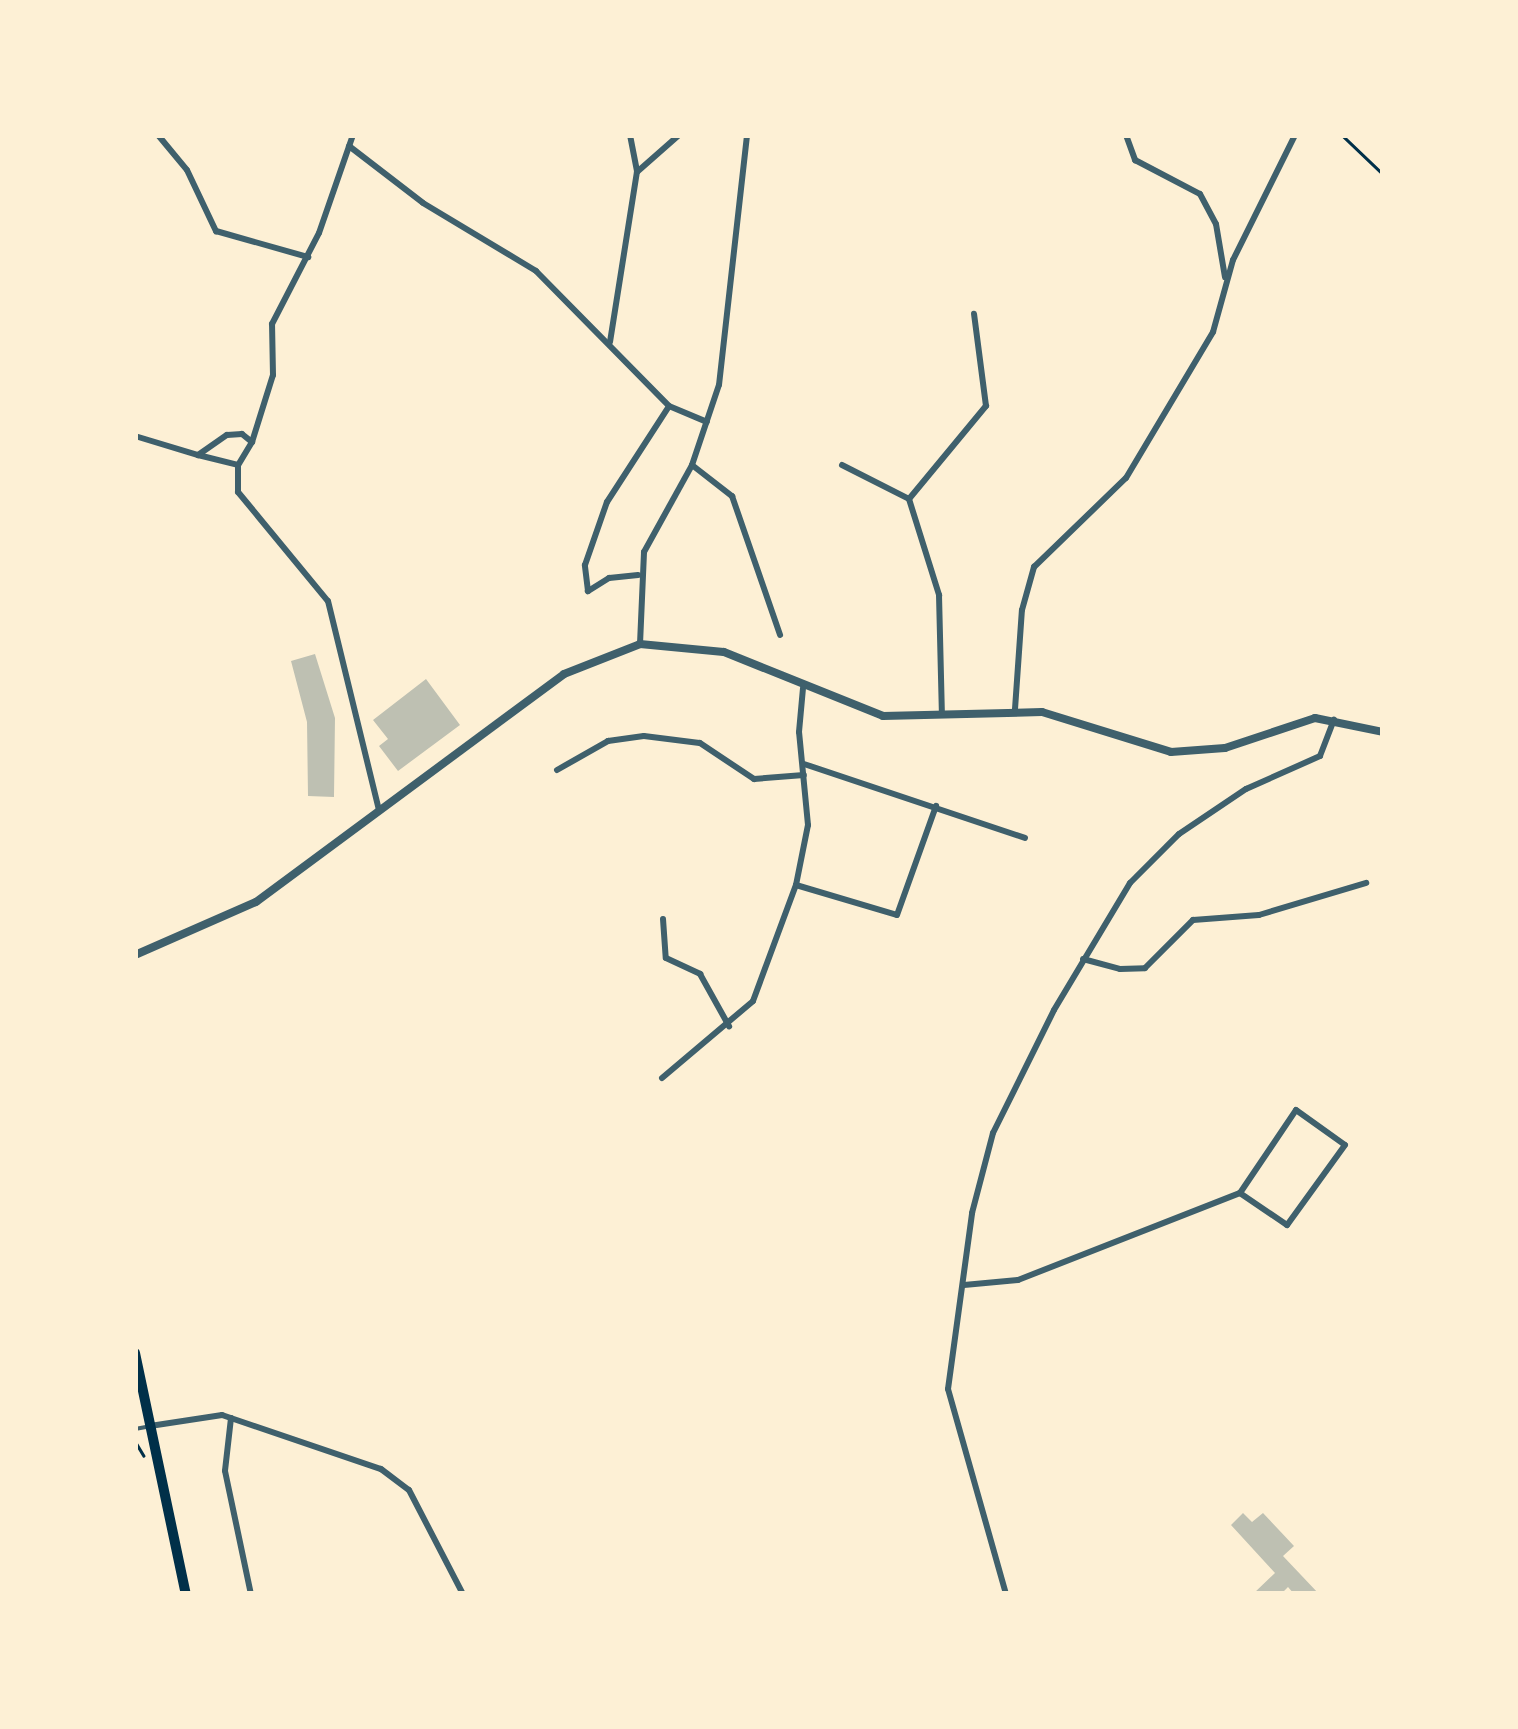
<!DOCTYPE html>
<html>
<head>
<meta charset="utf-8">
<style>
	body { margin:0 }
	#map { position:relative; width:1518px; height:1729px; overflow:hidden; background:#fdf0d5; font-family:"Nunito Sans",sans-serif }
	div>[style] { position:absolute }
	.building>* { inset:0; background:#bec0b2 }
	.path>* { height:2.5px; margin:-1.25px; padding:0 1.25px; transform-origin:1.25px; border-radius:1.25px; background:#003049 }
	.service>* { height:4px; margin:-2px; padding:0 2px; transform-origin:2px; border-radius:2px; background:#3f606c }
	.minor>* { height:6px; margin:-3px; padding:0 3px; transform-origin:3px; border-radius:3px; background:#3f606c }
	.tertiary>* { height:8px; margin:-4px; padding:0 4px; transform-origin:4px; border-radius:4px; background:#3f606c }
	.primary>* { height:10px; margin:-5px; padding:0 5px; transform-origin:5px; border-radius:5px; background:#003049 }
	span { translate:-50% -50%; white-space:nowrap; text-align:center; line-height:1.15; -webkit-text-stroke:10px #fdf0d5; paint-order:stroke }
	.frame { position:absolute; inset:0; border:138px solid #fdf0d5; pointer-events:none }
</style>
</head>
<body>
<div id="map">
	<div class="building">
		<div style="clip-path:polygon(315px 654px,335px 718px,334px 797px,308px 796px,307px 722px,291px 661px)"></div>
		<div style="clip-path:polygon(426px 679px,460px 725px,398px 771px,379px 746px,388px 739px,373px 720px)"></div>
		<div style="clip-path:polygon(1243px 1513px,1252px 1522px,1263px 1513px,1294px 1546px,1283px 1556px,1319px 1594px,1294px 1594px,1288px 1587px,1281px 1594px,1253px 1594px,1275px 1573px,1231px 1525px)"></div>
	</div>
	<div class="path">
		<div style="left:1342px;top:135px;width:57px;rotate:43.6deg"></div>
		<div style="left:135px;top:1441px;width:17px;rotate:59deg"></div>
	</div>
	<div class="service">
		<div style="left:135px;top:1429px;width:11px;rotate:-10deg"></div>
	</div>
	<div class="minor">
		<div style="left:158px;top:135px;width:45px;rotate:50.4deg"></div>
		<div style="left:187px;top:170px;width:68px;rotate:64.6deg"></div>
		<div style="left:216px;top:231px;width:96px;rotate:15.8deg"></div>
		<div style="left:630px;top:135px;width:37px;rotate:79deg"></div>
		<div style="left:1126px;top:135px;width:27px;rotate:70deg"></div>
		<div style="left:1135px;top:160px;width:73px;rotate:27.6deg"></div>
		<div style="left:1200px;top:194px;width:34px;rotate:62deg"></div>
		<div style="left:1216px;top:224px;width:54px;rotate:80.4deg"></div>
		<div style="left:349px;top:146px;width:93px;rotate:37.6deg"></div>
		<div style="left:423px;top:203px;width:132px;rotate:31deg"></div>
		<div style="left:536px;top:271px;width:190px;rotate:45.4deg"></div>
		<div style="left:669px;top:406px;width:41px;rotate:22.8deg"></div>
		<div style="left:610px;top:342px;width:172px;rotate:-81deg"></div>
		<div style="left:637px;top:172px;width:56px;rotate:-41.4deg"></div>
		<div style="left:135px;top:436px;width:66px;rotate:16.8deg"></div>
		<div style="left:198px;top:455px;width:35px;rotate:-35deg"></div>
		<div style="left:227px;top:435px;width:15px;rotate:-4deg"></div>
		<div style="left:242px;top:434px;width:13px;rotate:39deg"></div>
		<div style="left:252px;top:442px;width:27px;rotate:121deg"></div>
		<div style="left:252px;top:442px;width:70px;rotate:-72.6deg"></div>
		<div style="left:273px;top:375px;width:51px;rotate:-91.1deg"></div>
		<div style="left:272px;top:324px;width:102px;rotate:-62.7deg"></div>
		<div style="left:319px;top:233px;width:104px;rotate:-70.9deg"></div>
		<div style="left:198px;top:455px;width:41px;rotate:14deg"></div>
		<div style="left:238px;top:465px;width:27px;rotate:90deg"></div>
		<div style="left:238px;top:492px;width:141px;rotate:50.5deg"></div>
		<div style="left:328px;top:601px;width:215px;rotate:76.3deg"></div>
		<div style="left:692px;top:465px;width:51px;rotate:37.8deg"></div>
		<div style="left:732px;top:496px;width:147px;rotate:70.9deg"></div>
		<div style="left:842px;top:465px;width:75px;rotate:26.9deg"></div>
		<div style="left:909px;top:499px;width:101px;rotate:72.6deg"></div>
		<div style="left:939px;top:595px;width:119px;rotate:88.6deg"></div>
		<div style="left:909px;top:499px;width:121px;rotate:-50.4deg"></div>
		<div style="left:986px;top:406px;width:93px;rotate:-97.4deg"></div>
		<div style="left:638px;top:575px;width:29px;rotate:174deg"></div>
		<div style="left:609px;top:578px;width:25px;rotate:148deg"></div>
		<div style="left:588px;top:591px;width:26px;rotate:-97deg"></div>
		<div style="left:585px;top:565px;width:67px;rotate:-70.8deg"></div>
		<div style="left:607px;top:502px;width:114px;rotate:-57.1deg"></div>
		<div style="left:640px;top:644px;width:92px;rotate:-87.5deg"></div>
		<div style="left:644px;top:552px;width:99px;rotate:-61.1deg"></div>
		<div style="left:692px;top:465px;width:84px;rotate:-71.4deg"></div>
		<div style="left:719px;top:385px;width:252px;rotate:-83.6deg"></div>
		<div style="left:1015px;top:709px;width:99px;rotate:-86deg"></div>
		<div style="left:1022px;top:610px;width:45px;rotate:-74.4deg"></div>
		<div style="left:1034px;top:567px;width:128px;rotate:-44.1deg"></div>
		<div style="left:1126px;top:478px;width:170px;rotate:-59.2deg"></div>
		<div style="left:1213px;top:332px;width:75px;rotate:-74.5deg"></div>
		<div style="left:1233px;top:260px;width:140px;rotate:-63.6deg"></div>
		<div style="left:804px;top:764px;width:233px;rotate:18.5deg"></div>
		<div style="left:557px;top:770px;width:59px;rotate:-29.6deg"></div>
		<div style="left:608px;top:741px;width:36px;rotate:-8deg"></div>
		<div style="left:644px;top:736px;width:56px;rotate:7.1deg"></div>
		<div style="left:700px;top:743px;width:65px;rotate:33.7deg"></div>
		<div style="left:754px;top:779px;width:50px;rotate:-4.6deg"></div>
		<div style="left:796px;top:885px;width:105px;rotate:16.5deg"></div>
		<div style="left:897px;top:915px;width:116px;rotate:-70.3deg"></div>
		<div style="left:663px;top:919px;width:39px;rotate:86deg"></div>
		<div style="left:666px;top:958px;width:38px;rotate:25deg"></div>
		<div style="left:700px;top:974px;width:60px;rotate:60.9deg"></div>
		<div style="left:1083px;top:959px;width:38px;rotate:15deg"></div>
		<div style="left:1120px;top:969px;width:25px;rotate:-2deg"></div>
		<div style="left:1145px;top:968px;width:68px;rotate:-45deg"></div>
		<div style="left:1193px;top:920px;width:66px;rotate:-4.3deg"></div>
		<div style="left:1259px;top:915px;width:112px;rotate:-16.7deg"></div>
		<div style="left:662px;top:1078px;width:119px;rotate:-40.2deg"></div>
		<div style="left:753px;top:1001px;width:124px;rotate:-69.7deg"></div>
		<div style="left:796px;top:885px;width:61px;rotate:-78.7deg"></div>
		<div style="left:808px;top:825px;width:93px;rotate:-95.5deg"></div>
		<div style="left:799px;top:732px;width:44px;rotate:-84.8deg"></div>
		<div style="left:964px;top:1285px;width:54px;rotate:-5.3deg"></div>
		<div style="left:1018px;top:1280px;width:238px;rotate:-21.4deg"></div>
		<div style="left:1240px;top:1193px;width:100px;rotate:-56deg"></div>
		<div style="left:1296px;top:1110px;width:60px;rotate:35.5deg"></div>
		<div style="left:1345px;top:1145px;width:99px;rotate:125.9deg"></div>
		<div style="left:1287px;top:1225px;width:57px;rotate:-145.8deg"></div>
		<div style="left:231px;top:1418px;width:53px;rotate:96.5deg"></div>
		<div style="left:225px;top:1471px;width:126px;rotate:78.1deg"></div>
		<div style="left:150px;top:1426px;width:73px;rotate:-8.7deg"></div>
		<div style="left:222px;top:1415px;width:168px;rotate:18.8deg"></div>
		<div style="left:381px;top:1469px;width:35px;rotate:37deg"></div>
		<div style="left:409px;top:1490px;width:117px;rotate:62.6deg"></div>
		<div style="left:1006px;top:1594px;width:213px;rotate:-105.8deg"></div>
		<div style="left:948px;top:1389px;width:178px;rotate:-82.2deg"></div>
		<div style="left:972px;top:1213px;width:83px;rotate:-75.3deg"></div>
		<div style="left:993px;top:1133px;width:137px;rotate:-63.6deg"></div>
		<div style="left:1054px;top:1010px;width:148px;rotate:-59.1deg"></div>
		<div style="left:1130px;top:883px;width:69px;rotate:-45deg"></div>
		<div style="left:1179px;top:834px;width:81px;rotate:-33.9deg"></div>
		<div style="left:1246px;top:789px;width:81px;rotate:-24deg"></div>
		<div style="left:1320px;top:756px;width:39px;rotate:-69deg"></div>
	</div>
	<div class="tertiary">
		<div style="left:135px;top:955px;width:132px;rotate:-23.7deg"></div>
		<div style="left:256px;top:902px;width:383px;rotate:-36.5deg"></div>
		<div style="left:564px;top:674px;width:82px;rotate:-21.5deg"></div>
		<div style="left:640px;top:644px;width:84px;rotate:5.4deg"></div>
		<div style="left:724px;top:652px;width:171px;rotate:21.9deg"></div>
		<div style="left:883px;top:716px;width:159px;rotate:-1.4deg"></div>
		<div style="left:1042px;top:712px;width:135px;rotate:17.2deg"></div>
		<div style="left:1171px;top:752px;width:54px;rotate:-4.2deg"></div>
		<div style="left:1225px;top:748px;width:95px;rotate:-18.4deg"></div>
		<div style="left:1315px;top:718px;width:69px;rotate:11.6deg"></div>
	</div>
	<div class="primary">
		<div style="left:135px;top:1353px;width:246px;rotate:78.1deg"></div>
	</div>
	<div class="frame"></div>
</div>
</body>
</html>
